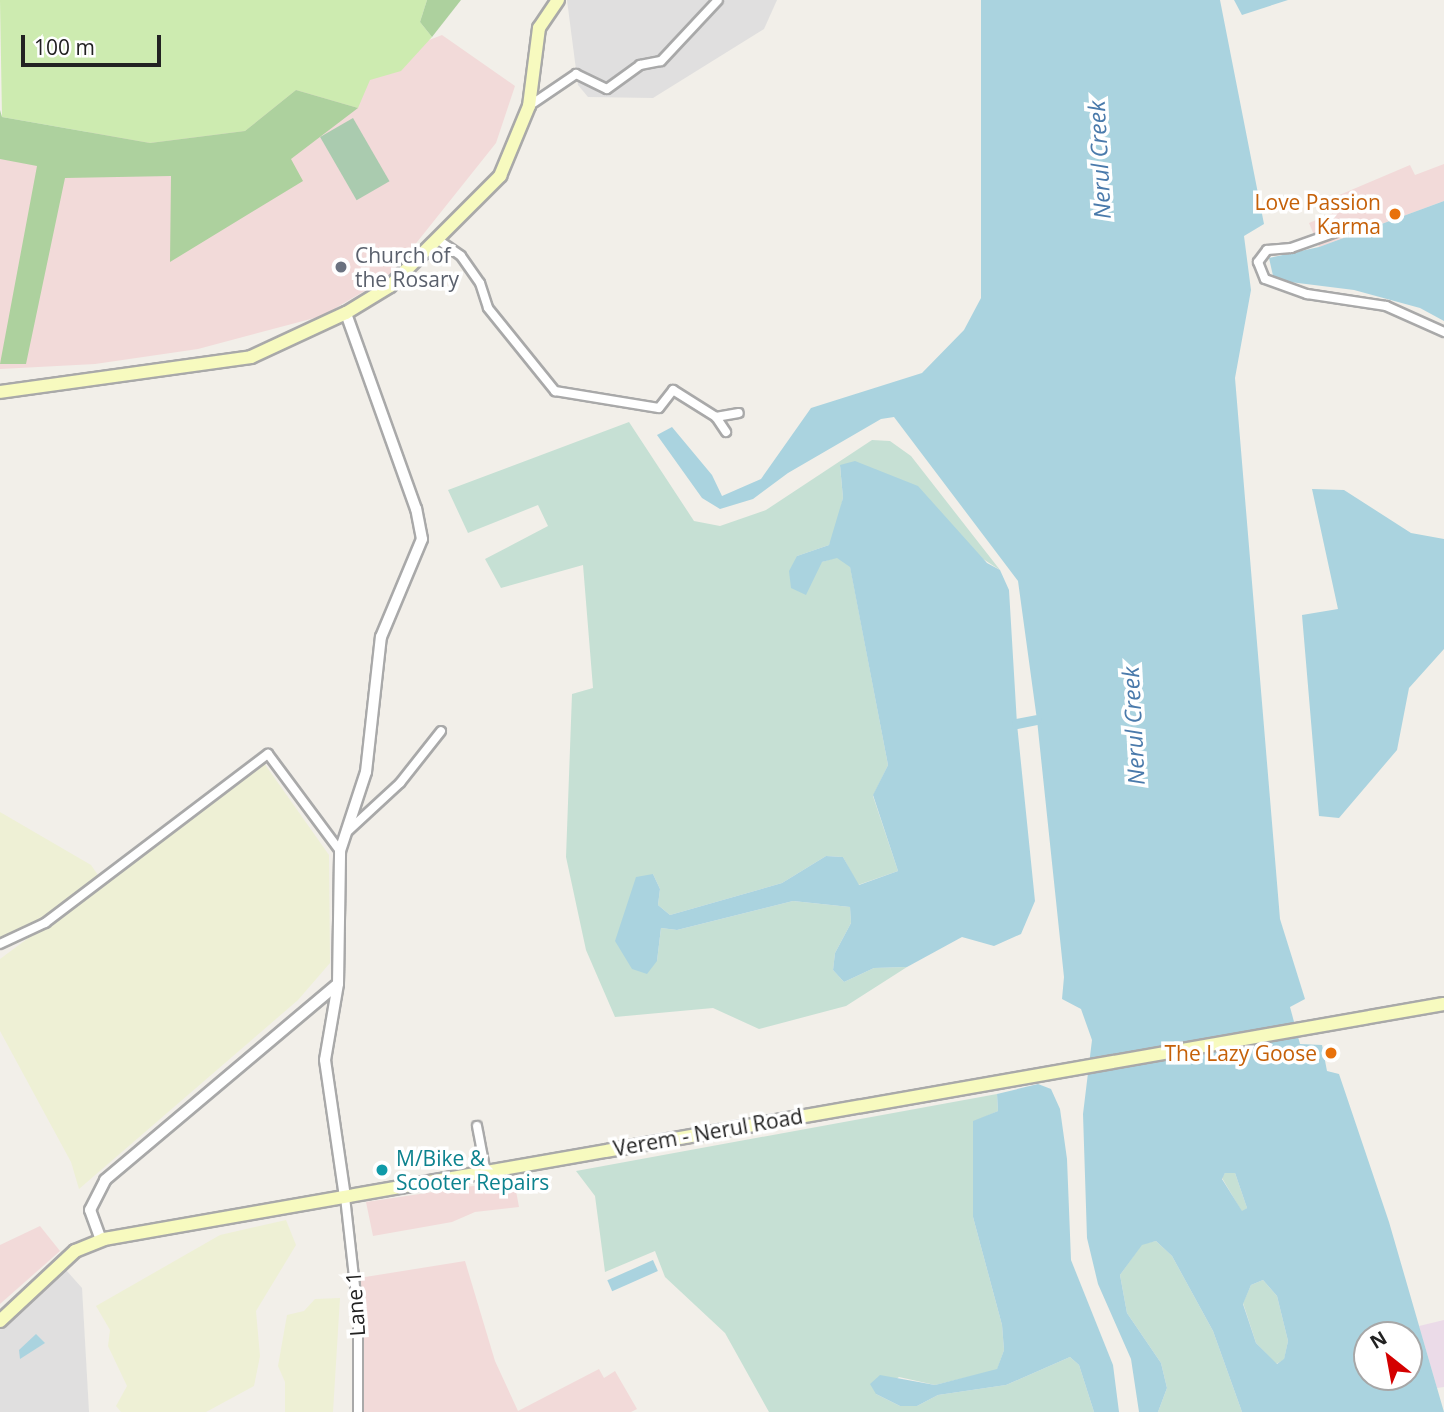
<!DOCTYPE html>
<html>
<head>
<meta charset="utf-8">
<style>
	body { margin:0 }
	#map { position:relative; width:1444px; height:1412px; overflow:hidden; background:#f2efe9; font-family:"Open Sans",sans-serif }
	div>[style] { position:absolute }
	.residential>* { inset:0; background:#e0dfdf }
	.commercial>* { inset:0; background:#f2dad9 }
	.industrial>* { inset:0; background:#ebdbe8 }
	.farmland>* { inset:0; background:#eef0d5 }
	.grass>* { inset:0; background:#cdebb0 }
	.forest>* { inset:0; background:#add19e }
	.wetland>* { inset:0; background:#c6e0d4 }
	.cemetery>* { inset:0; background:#aacbaf; transform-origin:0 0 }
	.water>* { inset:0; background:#aad3df; transform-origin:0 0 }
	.canal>* { height:10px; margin:-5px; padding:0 5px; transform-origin:5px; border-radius:5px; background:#aad3df }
	.roads { filter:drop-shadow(2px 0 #a9a9a9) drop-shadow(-2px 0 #a9a9a9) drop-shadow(0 2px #a9a9a9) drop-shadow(0 -2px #a9a9a9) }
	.minor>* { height:8px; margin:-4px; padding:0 4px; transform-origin:4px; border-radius:4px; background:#fff }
	.tertiary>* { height:10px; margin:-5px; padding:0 5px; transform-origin:5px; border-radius:5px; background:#fff }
	.secondary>* { height:12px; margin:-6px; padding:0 6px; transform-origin:6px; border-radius:6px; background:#f7fabf }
	.dots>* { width:19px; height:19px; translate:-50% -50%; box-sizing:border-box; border:4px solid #fff; border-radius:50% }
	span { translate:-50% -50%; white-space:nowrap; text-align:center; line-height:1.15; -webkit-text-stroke:7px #fff; paint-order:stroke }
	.food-label { font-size:21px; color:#c56008 }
	.right { translate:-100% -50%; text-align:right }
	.worship-label { font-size:21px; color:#5b616d }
	.left { translate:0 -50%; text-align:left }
	.street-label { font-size:21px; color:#222 }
	.culture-label { font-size:21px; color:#0d838f }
	.water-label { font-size:23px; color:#4a7aab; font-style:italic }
	.north { position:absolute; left:1353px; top:1321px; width:70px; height:70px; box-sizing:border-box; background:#fff; border:2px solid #a7a7a7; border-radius:50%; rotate:329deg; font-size:19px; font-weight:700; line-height:28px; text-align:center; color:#222 }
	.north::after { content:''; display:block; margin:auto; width:24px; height:32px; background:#d40000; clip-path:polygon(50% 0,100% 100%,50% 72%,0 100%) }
	.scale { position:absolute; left:21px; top:35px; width:140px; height:32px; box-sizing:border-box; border:4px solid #222; border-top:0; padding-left:9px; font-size:21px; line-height:24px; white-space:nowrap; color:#222; -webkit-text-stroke:5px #fff; paint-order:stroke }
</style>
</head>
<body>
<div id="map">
	<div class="residential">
		<div style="clip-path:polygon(567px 0,777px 0,764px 29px,653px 98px,588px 97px,578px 85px)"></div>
		<div style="clip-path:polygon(66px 1270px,82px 1288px,89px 1412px,0 1412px,0 1329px)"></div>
	</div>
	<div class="commercial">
		<div style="clip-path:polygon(442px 35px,515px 86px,496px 143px,390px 276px,322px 316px,198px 349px,95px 364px,0 369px,0 153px,352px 70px)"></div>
		<div style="clip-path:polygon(1444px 164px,1444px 201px,1319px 247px,1309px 223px,1342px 209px,1337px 196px,1410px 165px,1415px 175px)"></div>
		<div style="clip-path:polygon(514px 1180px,519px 1207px,475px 1212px,452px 1222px,373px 1236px,366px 1202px)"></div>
		<div style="clip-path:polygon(40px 1226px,60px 1251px,0 1304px,0 1245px)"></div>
		<div style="clip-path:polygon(465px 1261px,495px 1361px,518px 1411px,599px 1369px,604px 1378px,615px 1371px,637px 1409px,631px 1412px,363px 1412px,359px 1278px)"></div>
	</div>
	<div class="industrial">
		<div style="clip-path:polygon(1444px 1320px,1444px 1387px,1437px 1388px,1419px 1326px)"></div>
	</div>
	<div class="farmland">
		<div style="clip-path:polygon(264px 763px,329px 855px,330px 963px,298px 1000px,79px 1189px,71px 1162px,0 1031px,0 959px)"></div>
		<div style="clip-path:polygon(0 812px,91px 865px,100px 878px,42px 919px,0 939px)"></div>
		<div style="clip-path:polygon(286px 1220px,296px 1245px,256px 1311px,260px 1356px,254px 1386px,206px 1412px,121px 1412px,116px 1406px,127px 1386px,108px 1346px,110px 1330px,96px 1306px,220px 1235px)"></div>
		<div style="clip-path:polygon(340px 1298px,333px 1412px,285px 1412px,285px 1382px,278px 1366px,287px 1315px,304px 1311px,315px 1299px)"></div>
	</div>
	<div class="grass">
		<div style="clip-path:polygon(0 0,427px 0,420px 22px,432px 37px,401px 71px,370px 80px,358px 108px,296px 90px,245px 131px,150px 143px,2px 117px)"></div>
	</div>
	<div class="forest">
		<div style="clip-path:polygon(427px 0,461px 0,432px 37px,420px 22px)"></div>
		<div style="clip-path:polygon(296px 90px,358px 108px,291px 159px,303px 181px,170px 262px,171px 176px,65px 178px,26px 364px,0 364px,37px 166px,0 159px,0 110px,2px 117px,150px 143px,245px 131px)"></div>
	</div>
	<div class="wetland">
		<div style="clip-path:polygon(629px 422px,694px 521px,720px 526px,766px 510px,872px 440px,890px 441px,911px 456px,1000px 570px,840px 466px,843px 498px,836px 530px,829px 545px,797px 556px,822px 562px,837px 557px,850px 566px,888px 765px,873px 796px,898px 871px,858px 885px,843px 857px,826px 856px,782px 883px,670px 915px,658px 905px,660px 889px,653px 874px,657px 961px,661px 928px,677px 930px,793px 901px,850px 907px,851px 923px,835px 953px,833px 970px,844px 982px,874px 968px,907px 967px,846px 1006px,759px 1029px,713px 1008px,615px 1017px,586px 950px,566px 857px,572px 694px,593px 688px,583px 565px,501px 588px,485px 559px,548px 526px,538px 505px,468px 533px,448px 490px)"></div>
		<div style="clip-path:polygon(997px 1094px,998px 1111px,973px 1122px,973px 1217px,1002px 1325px,1004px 1350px,997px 1370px,935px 1385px,899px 1377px,876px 1394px,900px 1406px,917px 1406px,938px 1395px,1006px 1385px,1070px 1357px,1079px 1365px,1094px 1412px,769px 1412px,725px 1333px,665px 1277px,655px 1251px,605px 1272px,595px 1196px,576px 1171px)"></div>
		<div style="clip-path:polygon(1225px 1173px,1235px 1173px,1247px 1208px,1242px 1212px,1222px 1178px)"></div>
		<div style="clip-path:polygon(1156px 1241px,1172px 1256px,1213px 1331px,1242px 1412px,1158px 1412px,1167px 1388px,1161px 1363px,1127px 1313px,1120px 1275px,1142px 1244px)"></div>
		<div style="clip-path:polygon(1263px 1280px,1277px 1296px,1288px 1341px,1284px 1360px,1276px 1364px,1256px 1343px,1243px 1303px,1251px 1285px)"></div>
	</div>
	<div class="cemetery">
		<div style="left:353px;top:118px;width:73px;height:38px;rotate:60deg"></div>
	</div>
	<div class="water">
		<div style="clip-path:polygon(evenodd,981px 0,1220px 0,1264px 224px,1244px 236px,1251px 290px,1235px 378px,1280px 919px,1305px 999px,1290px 1007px,1300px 1044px,1322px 1045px,1327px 1071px,1339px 1074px,1389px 1222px,1444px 1412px,1242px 1412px,1213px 1331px,1172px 1256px,1156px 1241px,1142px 1245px,1120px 1275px,1127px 1313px,1161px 1363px,1167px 1388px,1158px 1412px,1139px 1412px,1131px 1359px,1098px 1284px,1087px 1238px,1083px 1114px,1092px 1040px,1081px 1009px,1062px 999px,1064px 977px,1037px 720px,1018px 581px,894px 417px,881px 419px,788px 473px,753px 499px,720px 509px,702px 498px,657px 435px,672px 427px,712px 475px,722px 496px,761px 479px,811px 408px,922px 373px,964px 330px,981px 298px,981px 0,1225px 1173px,1235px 1173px,1247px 1208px,1242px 1211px,1222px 1179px,1225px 1173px,981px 0,1263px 1280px,1277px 1296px,1288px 1341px,1284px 1359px,1277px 1364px,1256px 1343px,1243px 1304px,1251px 1285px,1263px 1280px,981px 0,1367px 1335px,1409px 1335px,1409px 1377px,1367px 1377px,1367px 1335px)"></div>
		<div style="clip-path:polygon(1234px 0,1288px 0,1242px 15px)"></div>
		<div style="clip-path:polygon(1444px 201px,1444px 321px,1420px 308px,1354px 290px,1274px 280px,1269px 258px,1319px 247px)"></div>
		<div style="clip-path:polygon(855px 461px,918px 486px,987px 563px,1000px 570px,1009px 590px,1017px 724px,1035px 901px,1021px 934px,994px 946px,962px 937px,907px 967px,874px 968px,844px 982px,833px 970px,835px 953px,851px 923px,850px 907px,793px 901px,677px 930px,661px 928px,657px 961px,647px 974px,632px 969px,615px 941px,636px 877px,653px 874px,660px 889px,658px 905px,670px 915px,782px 883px,826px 856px,843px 857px,859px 885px,898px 871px,873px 795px,888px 765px,850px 567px,837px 558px,822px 562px,806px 595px,791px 588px,789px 571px,797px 556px,829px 545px,843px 498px,840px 465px)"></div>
		<div style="clip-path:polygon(1312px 489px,1344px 490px,1411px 533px,1444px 539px,1444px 649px,1409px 688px,1397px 750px,1339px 818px,1319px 816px,1302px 615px,1338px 609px)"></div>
		<div style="clip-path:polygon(1038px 1084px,1051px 1089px,1060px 1109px,1067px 1159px,1071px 1260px,1113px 1365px,1119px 1412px,1094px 1412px,1079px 1365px,1070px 1357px,1006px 1385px,938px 1395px,917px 1406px,900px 1406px,876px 1394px,870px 1384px,880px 1375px,935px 1385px,997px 1369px,1004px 1350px,1002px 1325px,973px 1217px,973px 1121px,998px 1111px,997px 1094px)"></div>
		<div style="left:653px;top:1260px;width:12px;height:50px;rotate:66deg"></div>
		<div style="clip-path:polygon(36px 1334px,45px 1343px,20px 1359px,19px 1350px)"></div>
	</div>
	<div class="canal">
		<div style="left:1017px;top:724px;width:20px;rotate:-11deg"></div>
	</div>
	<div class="roads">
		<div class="minor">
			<div style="left:529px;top:106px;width:57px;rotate:-34.2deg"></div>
			<div style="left:576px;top:74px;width:34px;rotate:26deg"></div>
			<div style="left:607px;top:89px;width:41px;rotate:-36deg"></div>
			<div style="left:640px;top:65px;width:21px;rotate:-11deg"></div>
			<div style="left:661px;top:61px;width:83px;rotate:-46.9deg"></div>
			<div style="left:1356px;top:225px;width:69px;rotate:160.5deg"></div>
			<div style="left:1291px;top:248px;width:24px;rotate:175deg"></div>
			<div style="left:1267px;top:250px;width:15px;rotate:127deg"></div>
			<div style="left:1258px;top:262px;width:18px;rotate:68deg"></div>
			<div style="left:1265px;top:279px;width:45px;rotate:19.7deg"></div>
			<div style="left:1307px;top:294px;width:80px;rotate:8.6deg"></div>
			<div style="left:1386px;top:306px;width:64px;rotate:24.1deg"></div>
			<div style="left:437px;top:239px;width:29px;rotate:35deg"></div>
			<div style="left:461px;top:256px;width:33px;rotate:55deg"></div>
			<div style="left:480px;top:283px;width:26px;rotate:72deg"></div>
			<div style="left:488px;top:308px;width:107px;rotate:51.1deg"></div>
			<div style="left:555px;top:391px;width:105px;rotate:9.3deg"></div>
			<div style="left:659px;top:408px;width:23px;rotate:-52deg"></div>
			<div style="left:673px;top:390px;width:51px;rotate:32.1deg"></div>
			<div style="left:716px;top:417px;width:23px;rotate:-10deg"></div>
			<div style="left:716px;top:417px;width:18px;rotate:56deg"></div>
			<div style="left:348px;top:831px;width:71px;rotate:-42.7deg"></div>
			<div style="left:400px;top:783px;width:66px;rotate:-51.7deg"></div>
			<div style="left:0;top:944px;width:50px;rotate:-25deg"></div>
			<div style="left:45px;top:923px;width:280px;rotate:-37.2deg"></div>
			<div style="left:268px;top:754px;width:121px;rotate:53.4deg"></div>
			<div style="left:477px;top:1126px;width:48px;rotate:79.2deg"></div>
			<div style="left:345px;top:1197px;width:116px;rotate:83.6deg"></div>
			<div style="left:358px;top:1312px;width:100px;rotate:90deg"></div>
		</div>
		<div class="tertiary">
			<div style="left:338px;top:984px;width:77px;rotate:99.7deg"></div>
			<div style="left:325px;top:1060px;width:138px;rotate:81.7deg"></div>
			<div style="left:101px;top:1240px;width:32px;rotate:-110deg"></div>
			<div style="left:90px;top:1210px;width:34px;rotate:-63deg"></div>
			<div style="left:105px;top:1180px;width:304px;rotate:-40.1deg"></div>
			<div style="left:338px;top:984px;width:133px;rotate:-89.1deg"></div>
			<div style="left:340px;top:851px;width:83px;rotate:-71.8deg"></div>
			<div style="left:366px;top:772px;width:136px;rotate:-83.7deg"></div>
			<div style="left:381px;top:637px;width:106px;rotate:-67.3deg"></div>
			<div style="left:422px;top:539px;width:31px;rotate:-101deg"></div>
			<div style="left:416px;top:509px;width:208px;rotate:-109.7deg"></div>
		</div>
		<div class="secondary">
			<div style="left:0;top:392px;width:253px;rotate:-7.9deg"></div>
			<div style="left:251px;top:357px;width:105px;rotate:-24.9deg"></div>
			<div style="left:346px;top:313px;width:52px;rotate:-31.5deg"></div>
			<div style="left:390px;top:286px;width:156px;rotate:-45deg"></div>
			<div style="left:500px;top:176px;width:76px;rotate:-67.5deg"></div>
			<div style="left:529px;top:106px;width:79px;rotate:-82.7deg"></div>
			<div style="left:539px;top:28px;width:34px;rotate:-56deg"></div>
			<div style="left:0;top:1321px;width:103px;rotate:-43deg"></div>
			<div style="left:75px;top:1251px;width:31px;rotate:-22deg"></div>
			<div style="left:104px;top:1239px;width:1360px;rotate:-9.95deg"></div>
		</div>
	</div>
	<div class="dots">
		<div style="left:1395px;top:214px;background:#e8710a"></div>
		<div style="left:341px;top:267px;background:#6b7280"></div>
		<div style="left:1331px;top:1053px;background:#e8710a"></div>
		<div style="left:382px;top:1170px;background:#0f9aa8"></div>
	</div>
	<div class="food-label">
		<span class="right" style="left:1381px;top:214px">Love Passion<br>Karma</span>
		<span class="right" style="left:1317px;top:1053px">The Lazy Goose</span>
	</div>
	<div class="worship-label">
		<span class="left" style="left:355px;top:267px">Church of<br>the Rosary</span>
	</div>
	<div class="street-label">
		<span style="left:708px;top:1132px;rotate:-10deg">Verem - Nerul Road</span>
		<span style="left:355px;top:1304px;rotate:-94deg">Lane 1</span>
	</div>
	<div class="culture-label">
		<span class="left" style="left:396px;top:1170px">M/Bike &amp;<br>Scooter Repairs</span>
	</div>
	<div class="water-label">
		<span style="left:1099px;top:160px;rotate:-93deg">Nerul Creek</span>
		<span style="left:1133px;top:726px;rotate:-93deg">Nerul Creek</span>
	</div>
	<div class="north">N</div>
	<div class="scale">100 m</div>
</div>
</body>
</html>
